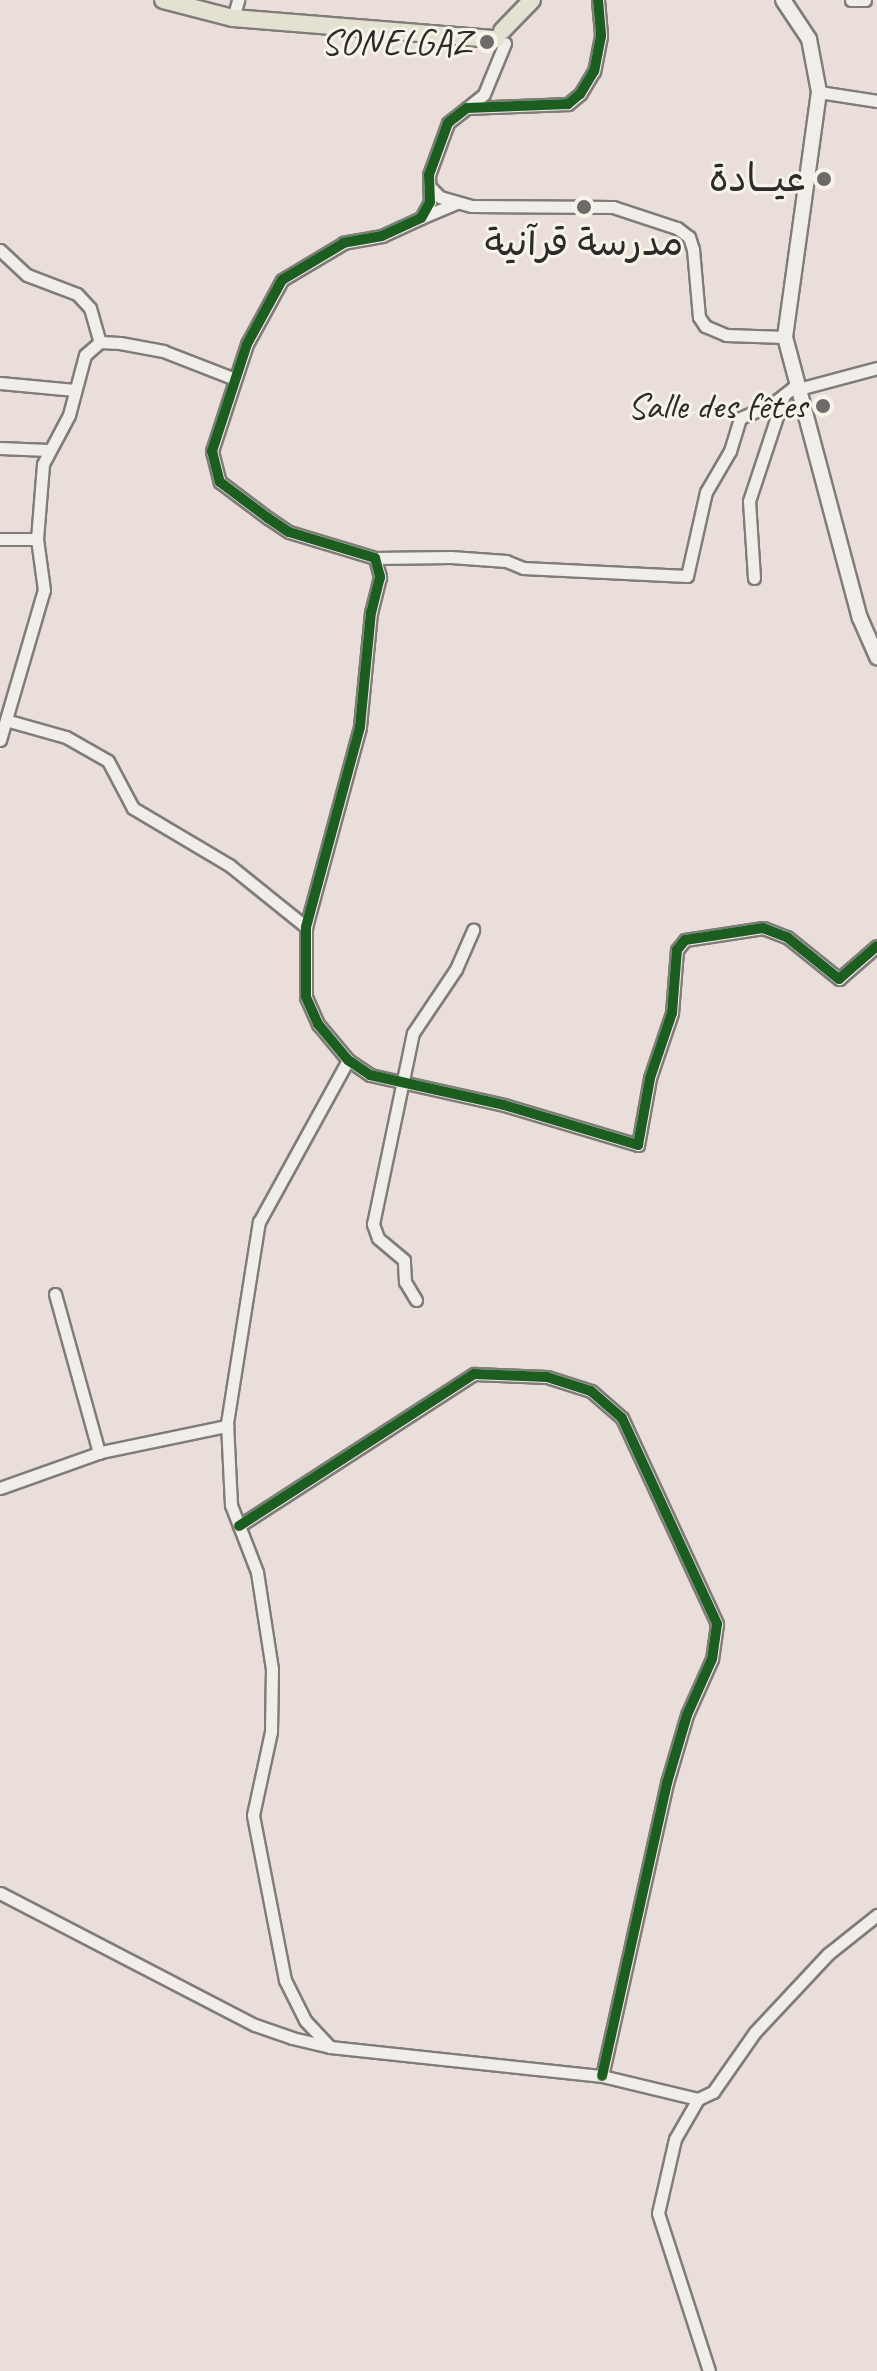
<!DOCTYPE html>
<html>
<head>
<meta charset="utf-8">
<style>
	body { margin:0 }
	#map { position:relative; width:877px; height:2371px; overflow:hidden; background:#e9ded9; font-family:Caveat,"Playpen Sans Arabic",sans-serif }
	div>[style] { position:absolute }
	.roads { filter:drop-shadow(2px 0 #807c79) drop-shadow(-2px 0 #807c79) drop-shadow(0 2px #807c79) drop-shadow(0 -2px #807c79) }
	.street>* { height:11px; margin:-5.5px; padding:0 5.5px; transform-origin:5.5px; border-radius:5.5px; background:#f1eeea }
	.secondary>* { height:14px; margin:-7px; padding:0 7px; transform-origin:7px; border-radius:7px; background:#f1eeea }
	.primary>* { height:16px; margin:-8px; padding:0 8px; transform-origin:8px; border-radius:8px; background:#e5e1d2 }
	.cycleway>* { height:10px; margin:-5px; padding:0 5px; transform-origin:5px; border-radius:5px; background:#1b5e20 }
	.dots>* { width:22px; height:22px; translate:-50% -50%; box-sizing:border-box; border:4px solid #f7f3e8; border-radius:50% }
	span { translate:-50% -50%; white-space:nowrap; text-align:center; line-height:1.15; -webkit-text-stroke:6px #f7f3e8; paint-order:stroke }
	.poi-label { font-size:38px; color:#2b2b2b }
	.right { translate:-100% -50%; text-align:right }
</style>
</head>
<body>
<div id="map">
	<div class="roads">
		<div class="street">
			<div style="left:598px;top:0;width:36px;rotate:85deg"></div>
			<div style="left:601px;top:36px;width:36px;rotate:101deg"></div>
			<div style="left:594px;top:71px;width:27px;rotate:121deg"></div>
			<div style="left:580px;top:94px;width:16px;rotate:140deg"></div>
			<div style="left:568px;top:104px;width:101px;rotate:177.7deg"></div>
			<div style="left:467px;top:108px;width:24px;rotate:142deg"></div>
			<div style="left:448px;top:123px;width:55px;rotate:110.1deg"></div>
			<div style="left:429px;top:175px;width:27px;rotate:88deg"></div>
			<div style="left:430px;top:202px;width:18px;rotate:119deg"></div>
			<div style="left:421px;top:218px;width:43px;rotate:155.2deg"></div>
			<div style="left:382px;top:236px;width:39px;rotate:170deg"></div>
			<div style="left:344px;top:243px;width:72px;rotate:149.2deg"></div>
			<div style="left:282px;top:280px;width:73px;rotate:118.7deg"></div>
			<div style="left:247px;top:344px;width:113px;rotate:108.1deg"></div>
			<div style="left:212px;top:451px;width:32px;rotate:76deg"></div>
			<div style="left:220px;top:482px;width:60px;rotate:36.9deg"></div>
			<div style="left:268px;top:518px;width:25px;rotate:34deg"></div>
			<div style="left:289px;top:532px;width:90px;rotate:16.8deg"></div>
			<div style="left:375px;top:558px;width:20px;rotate:75deg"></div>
			<div style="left:380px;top:577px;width:36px;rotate:104deg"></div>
			<div style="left:371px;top:612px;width:116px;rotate:95.5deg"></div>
			<div style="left:360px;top:727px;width:207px;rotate:105.1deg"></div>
			<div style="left:306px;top:927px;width:70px;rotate:90deg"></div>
			<div style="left:306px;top:997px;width:30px;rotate:66deg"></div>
			<div style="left:318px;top:1024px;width:47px;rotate:50.2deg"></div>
			<div style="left:348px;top:1060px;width:27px;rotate:34deg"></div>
			<div style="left:370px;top:1075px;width:137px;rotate:12.6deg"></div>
			<div style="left:504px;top:1105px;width:140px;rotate:16.6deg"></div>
			<div style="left:638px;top:1145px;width:68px;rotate:-79.8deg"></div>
			<div style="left:650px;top:1078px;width:69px;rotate:-71.3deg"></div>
			<div style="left:672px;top:1013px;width:63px;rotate:-85.5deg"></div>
			<div style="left:677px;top:950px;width:13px;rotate:-51deg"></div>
			<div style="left:685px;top:940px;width:79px;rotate:-8.7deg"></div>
			<div style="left:763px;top:928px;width:26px;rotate:21deg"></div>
			<div style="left:787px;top:937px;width:67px;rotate:38.9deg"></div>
			<div style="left:839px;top:979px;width:50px;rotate:-41deg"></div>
			<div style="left:851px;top:0;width:14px"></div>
			<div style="left:233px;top:18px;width:19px;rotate:-74deg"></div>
			<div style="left:819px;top:92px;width:59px;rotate:8.8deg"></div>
			<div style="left:467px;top:108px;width:22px;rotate:-39deg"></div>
			<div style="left:484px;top:94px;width:55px;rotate:-67.6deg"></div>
			<div style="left:429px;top:186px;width:16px;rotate:45deg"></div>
			<div style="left:440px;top:197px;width:33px;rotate:16deg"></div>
			<div style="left:472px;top:206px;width:141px;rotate:0.4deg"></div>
			<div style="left:613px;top:207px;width:67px;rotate:18.2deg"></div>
			<div style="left:677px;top:228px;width:15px;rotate:37deg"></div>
			<div style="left:689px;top:237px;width:13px;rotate:72deg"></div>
			<div style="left:693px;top:249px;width:68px;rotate:85deg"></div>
			<div style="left:699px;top:317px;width:11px;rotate:56deg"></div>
			<div style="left:705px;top:326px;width:23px;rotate:23deg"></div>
			<div style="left:726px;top:335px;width:59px;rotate:1.9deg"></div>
			<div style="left:421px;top:218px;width:38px;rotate:-23deg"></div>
			<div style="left:0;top:250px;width:37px;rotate:43deg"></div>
			<div style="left:27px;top:275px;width:53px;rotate:20.8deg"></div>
			<div style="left:77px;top:294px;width:19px;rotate:47deg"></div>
			<div style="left:90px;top:308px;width:35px;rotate:74deg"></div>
			<div style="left:0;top:383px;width:75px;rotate:5.3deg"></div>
			<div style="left:795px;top:390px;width:85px;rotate:-15deg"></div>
			<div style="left:0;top:448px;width:48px;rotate:2.4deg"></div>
			<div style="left:0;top:539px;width:37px"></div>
			<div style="left:375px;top:558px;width:76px;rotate:-0.8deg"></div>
			<div style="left:451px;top:557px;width:55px;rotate:4.2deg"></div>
			<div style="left:506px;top:561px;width:18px;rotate:22deg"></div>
			<div style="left:523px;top:568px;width:164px;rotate:2.8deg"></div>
			<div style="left:687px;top:576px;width:86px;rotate:-77.3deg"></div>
			<div style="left:706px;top:492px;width:48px;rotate:-59.7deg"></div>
			<div style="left:730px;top:451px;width:34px;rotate:-73deg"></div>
			<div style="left:740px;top:418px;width:34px;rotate:-23deg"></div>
			<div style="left:771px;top:405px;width:31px;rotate:-38deg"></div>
			<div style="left:754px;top:578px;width:77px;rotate:-93.7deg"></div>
			<div style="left:749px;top:501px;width:112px;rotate:-71.7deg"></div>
			<div style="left:9px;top:721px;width:59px;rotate:15.7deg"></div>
			<div style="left:66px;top:737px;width:48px;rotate:29.7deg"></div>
			<div style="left:108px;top:761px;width:53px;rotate:62deg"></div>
			<div style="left:133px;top:808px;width:112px;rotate:30.7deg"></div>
			<div style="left:229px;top:865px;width:99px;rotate:38.8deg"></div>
			<div style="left:0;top:740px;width:156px;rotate:-73.7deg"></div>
			<div style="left:44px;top:590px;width:51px;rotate:-97.8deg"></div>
			<div style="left:37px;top:539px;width:75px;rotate:-85.4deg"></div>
			<div style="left:43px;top:464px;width:55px;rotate:-62deg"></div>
			<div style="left:69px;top:415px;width:62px;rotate:-75.1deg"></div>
			<div style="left:85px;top:355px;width:20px;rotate:-41deg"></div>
			<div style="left:100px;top:342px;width:20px;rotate:3deg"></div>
			<div style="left:120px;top:343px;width:44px;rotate:10.5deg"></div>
			<div style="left:163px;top:351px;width:77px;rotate:21.3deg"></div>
			<div style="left:55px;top:1294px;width:165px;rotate:74.5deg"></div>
			<div style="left:416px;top:1300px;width:21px;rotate:-121deg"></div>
			<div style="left:405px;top:1282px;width:22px;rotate:-93deg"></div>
			<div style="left:404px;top:1260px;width:34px;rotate:-140deg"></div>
			<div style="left:378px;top:1238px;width:15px;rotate:-110deg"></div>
			<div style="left:373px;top:1224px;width:195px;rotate:-78.2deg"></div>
			<div style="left:413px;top:1033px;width:77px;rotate:-56.1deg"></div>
			<div style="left:456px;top:969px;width:43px;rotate:-66.4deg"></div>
			<div style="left:0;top:1488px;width:107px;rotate:-19.6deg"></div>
			<div style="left:101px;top:1452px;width:129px;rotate:-11.7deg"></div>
			<div style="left:239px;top:1526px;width:280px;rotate:-32.9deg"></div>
			<div style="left:474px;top:1374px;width:73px;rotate:2.4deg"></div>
			<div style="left:547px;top:1377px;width:46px;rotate:17.7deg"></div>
			<div style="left:591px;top:1391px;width:41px;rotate:41.1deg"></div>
			<div style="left:622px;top:1418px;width:227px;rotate:65.2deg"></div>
			<div style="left:717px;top:1624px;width:35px;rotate:98deg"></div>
			<div style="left:712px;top:1659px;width:61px;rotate:114.1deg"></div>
			<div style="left:687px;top:1715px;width:71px;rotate:106.4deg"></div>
			<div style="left:667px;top:1783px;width:300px;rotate:102.5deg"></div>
			<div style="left:0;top:1893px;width:287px;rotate:27.4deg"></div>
			<div style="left:255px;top:2025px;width:39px;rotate:19deg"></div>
			<div style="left:292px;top:2038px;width:39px;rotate:13deg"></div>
			<div style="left:330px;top:2047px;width:274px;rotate:6.1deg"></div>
			<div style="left:602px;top:2076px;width:99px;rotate:13.5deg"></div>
			<div style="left:698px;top:2099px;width:17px;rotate:-25deg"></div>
			<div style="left:713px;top:2092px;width:73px;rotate:-55deg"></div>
			<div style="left:755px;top:2032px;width:107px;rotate:-46.9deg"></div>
			<div style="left:828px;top:1954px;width:63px;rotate:-38.5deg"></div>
			<div style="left:330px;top:2047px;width:37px;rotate:-133deg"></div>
			<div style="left:305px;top:2020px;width:45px;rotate:-116.6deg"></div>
			<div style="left:285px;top:1980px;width:168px;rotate:-101deg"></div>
			<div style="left:253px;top:1815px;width:85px;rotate:-77.8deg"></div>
			<div style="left:271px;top:1732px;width:63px;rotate:-89.1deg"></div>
			<div style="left:272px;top:1669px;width:98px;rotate:-98.8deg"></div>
			<div style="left:257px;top:1572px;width:72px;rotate:-111.2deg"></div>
			<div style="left:231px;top:1505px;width:82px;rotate:-92.8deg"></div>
			<div style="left:227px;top:1423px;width:204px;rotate:-81deg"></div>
			<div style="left:259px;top:1222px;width:185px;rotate:-61.2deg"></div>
			<div style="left:698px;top:2099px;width:46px;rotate:119.9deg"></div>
			<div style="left:675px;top:2139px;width:76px;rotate:102.9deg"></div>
			<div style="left:658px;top:2213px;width:166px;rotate:72.1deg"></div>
		</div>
		<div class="secondary">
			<div style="left:783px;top:0;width:47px;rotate:56.3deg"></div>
			<div style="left:809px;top:39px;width:54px;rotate:79.3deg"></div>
			<div style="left:819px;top:92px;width:247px;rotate:97.9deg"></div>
			<div style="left:785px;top:337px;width:291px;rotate:75.1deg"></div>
			<div style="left:860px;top:618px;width:43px;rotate:66.4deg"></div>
		</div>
		<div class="primary">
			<div style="left:163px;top:0;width:72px;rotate:14.4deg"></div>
			<div style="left:233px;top:18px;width:264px;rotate:4.6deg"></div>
			<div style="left:502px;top:31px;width:43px;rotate:-45.9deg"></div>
		</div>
	</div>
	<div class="cycleway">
		<div style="left:598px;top:0;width:36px;rotate:85deg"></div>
		<div style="left:601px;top:36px;width:36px;rotate:101deg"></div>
		<div style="left:594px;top:71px;width:27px;rotate:121deg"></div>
		<div style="left:580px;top:94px;width:16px;rotate:140deg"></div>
		<div style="left:568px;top:104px;width:101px;rotate:177.7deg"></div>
		<div style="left:467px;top:108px;width:24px;rotate:142deg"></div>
		<div style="left:448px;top:123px;width:55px;rotate:110.1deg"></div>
		<div style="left:429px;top:175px;width:27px;rotate:88deg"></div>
		<div style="left:430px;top:202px;width:18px;rotate:119deg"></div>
		<div style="left:421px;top:218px;width:43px;rotate:155.2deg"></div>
		<div style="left:382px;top:236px;width:39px;rotate:170deg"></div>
		<div style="left:344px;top:243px;width:72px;rotate:149.2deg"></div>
		<div style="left:282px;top:280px;width:73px;rotate:118.7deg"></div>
		<div style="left:247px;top:344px;width:113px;rotate:108.1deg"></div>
		<div style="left:212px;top:451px;width:32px;rotate:76deg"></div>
		<div style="left:220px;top:482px;width:60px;rotate:36.9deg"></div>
		<div style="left:268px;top:518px;width:25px;rotate:34deg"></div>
		<div style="left:289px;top:532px;width:90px;rotate:16.8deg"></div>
		<div style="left:375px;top:558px;width:20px;rotate:75deg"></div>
		<div style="left:380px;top:577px;width:36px;rotate:104deg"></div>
		<div style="left:371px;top:612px;width:116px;rotate:95.5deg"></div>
		<div style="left:360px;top:727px;width:207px;rotate:105.1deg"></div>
		<div style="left:306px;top:927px;width:70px;rotate:90deg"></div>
		<div style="left:306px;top:997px;width:30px;rotate:66deg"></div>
		<div style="left:318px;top:1024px;width:47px;rotate:50.2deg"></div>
		<div style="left:348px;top:1060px;width:27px;rotate:34deg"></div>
		<div style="left:370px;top:1075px;width:137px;rotate:12.6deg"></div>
		<div style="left:504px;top:1105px;width:140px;rotate:16.6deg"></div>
		<div style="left:638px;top:1145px;width:68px;rotate:-79.8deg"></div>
		<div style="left:650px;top:1078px;width:69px;rotate:-71.3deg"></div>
		<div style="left:672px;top:1013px;width:63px;rotate:-85.5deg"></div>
		<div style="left:677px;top:950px;width:13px;rotate:-51deg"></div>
		<div style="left:685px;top:940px;width:79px;rotate:-8.7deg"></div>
		<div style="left:763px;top:928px;width:26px;rotate:21deg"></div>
		<div style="left:787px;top:937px;width:67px;rotate:38.9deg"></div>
		<div style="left:839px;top:979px;width:50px;rotate:-41deg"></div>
		<div style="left:239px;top:1526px;width:280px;rotate:-32.9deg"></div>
		<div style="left:474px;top:1374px;width:73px;rotate:2.4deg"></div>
		<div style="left:547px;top:1377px;width:46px;rotate:17.7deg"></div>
		<div style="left:591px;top:1391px;width:41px;rotate:41.1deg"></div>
		<div style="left:622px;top:1418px;width:227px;rotate:65.2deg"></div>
		<div style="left:717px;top:1624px;width:35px;rotate:98deg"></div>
		<div style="left:712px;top:1659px;width:61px;rotate:114.1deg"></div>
		<div style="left:687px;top:1715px;width:71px;rotate:106.4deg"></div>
		<div style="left:667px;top:1783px;width:300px;rotate:102.5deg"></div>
	</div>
	<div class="dots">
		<div style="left:487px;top:42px;background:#6e6a68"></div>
		<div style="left:824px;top:179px;background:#6e6a68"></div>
		<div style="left:584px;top:207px;background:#6e6a68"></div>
		<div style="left:823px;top:406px;background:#6e6a68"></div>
	</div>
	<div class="poi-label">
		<span class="right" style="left:471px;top:42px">SONELGAZ</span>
		<span class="right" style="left:806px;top:179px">عيــادة</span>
		<span style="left:584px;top:243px">مدرسة قرآنية</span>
		<span class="right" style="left:807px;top:406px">Salle des fêtes</span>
	</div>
</div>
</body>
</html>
